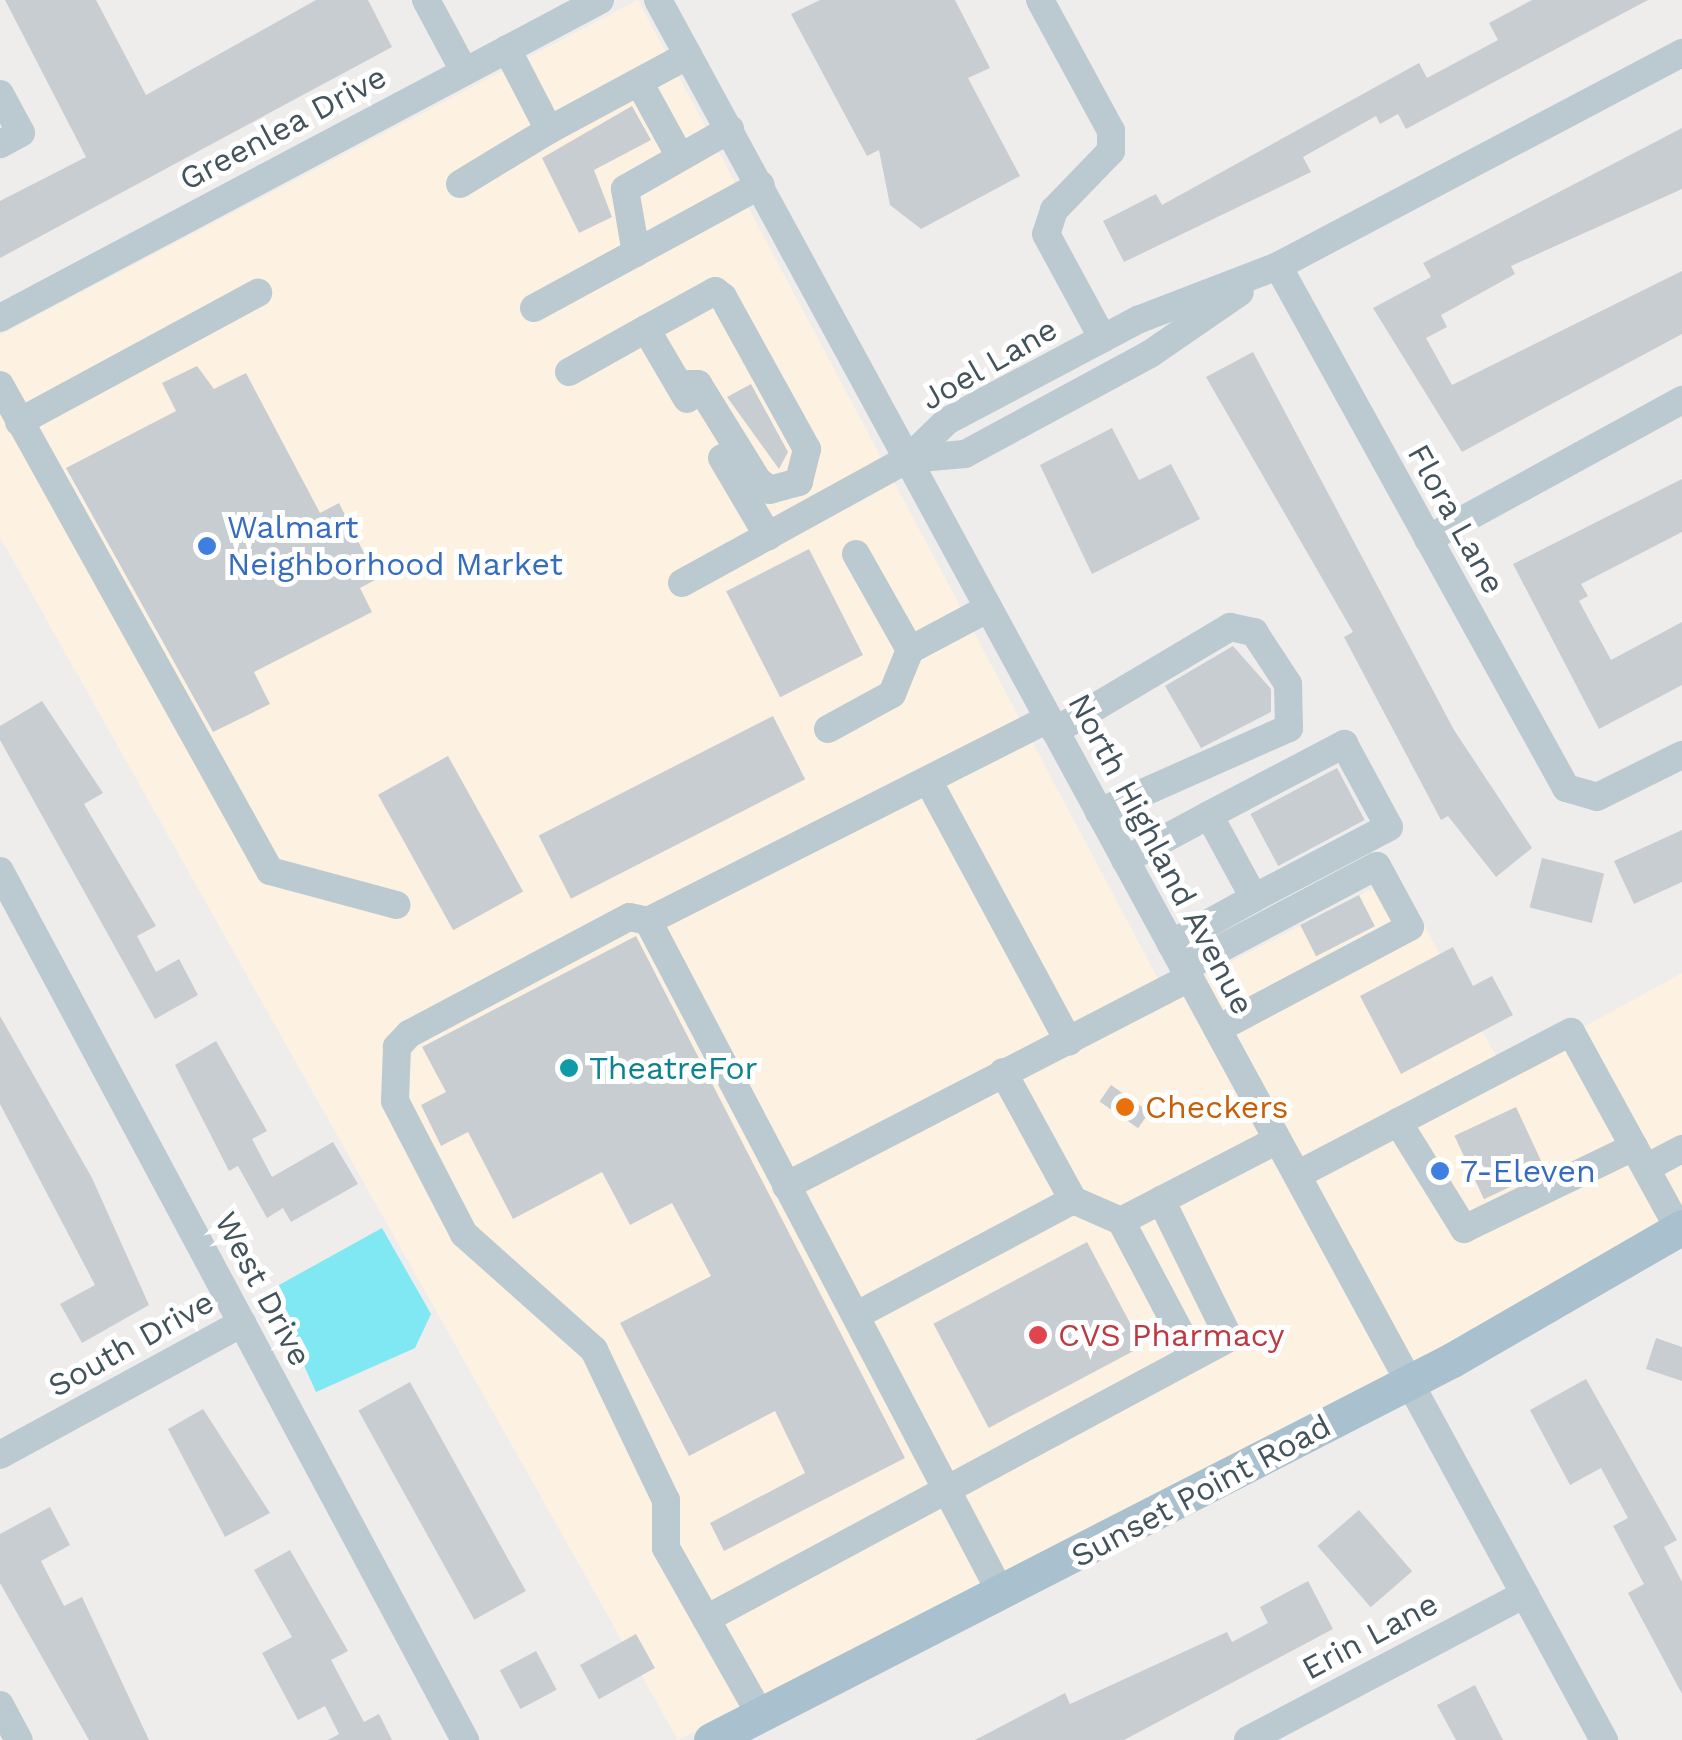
<!DOCTYPE html>
<html>
<head>
<meta charset="utf-8">
<style>
	body { margin:0 }
	#map { position:relative; width:1682px; height:1740px; overflow:hidden; background:#efecec; font-family:"Work Sans",sans-serif }
	div>[style] { position:absolute }
	.commercial>* { inset:0; background:#fdf2e2 }
	.water>* { inset:0; background:#7fe8f2 }
	.building>* { inset:0; background:#c8cdd2; transform-origin:0 0 }
	.minor>* { height:28px; margin:-14px; padding:0 14px; transform-origin:14px; border-radius:14px; background:#bbc9d0 }
	.major>* { height:35px; margin:-17.5px; padding:0 17.5px; transform-origin:17.5px; border-radius:17.5px; background:#a9c0ce }
	.dots>* { width:28px; height:28px; translate:-50% -50%; box-sizing:border-box; border:5px solid #fff; border-radius:50% }
	span { translate:-50% -50%; white-space:nowrap; text-align:center; line-height:1.15; -webkit-text-stroke:10px #fff; paint-order:stroke }
	.street-label { font-size:32px; color:#43535b }
	.shop-label { font-size:32px; color:#366cbe }
	.left { translate:0 -50%; text-align:left }
	.culture-label { font-size:32px; color:#0d838f }
	.food-label { font-size:32px; color:#c56008 }
	.health-label { font-size:32px; color:#be3a42 }
</style>
</head>
<body>
<div id="map">
	<div class="commercial">
		<div style="clip-path:polygon(638px 0,1166px 994px,1179px 988px,1390px 1375px,678px 1740px,0 537px,0 335px)"></div>
		<div style="clip-path:polygon(1397px 876px,1504px 1071px,1682px 973px,1682px 1210px,1414px 1363px,1203px 976px)"></div>
	</div>
	<div class="water">
		<div style="clip-path:polygon(382px 1228px,431px 1314px,415px 1348px,316px 1392px,270px 1290px)"></div>
	</div>
	<div class="building">
		<div style="clip-path:polygon(5px 0,96px 0,146px 95px,316px 0,368px 0,392px 47px,0 258px,0 201px,86px 157px)"></div>
		<div style="clip-path:polygon(820px 0,955px 0,990px 68px,968px 78px,1020px 176px,921px 229px,890px 205px,879px 150px,867px 156px,791px 14px)"></div>
		<div style="clip-path:polygon(1532px 0,1648px 0,1406px 129px,1398px 114px,1380px 124px,1376px 116px,1303px 157px,1311px 172px,1124px 262px,1103px 221px,1156px 194px,1162px 205px,1419px 63px,1427px 78px,1498px 40px,1489px 23px)"></div>
		<div style="clip-path:polygon(632px 106px,651px 140px,594px 170px,612px 217px,579px 233px,542px 158px)"></div>
		<div style="clip-path:polygon(1682px 128px,1682px 189px,1511px 266px,1515px 274px,1441px 315px,1447px 327px,1426px 338px,1452px 385px,1682px 271px,1682px 334px,1462px 452px,1373px 308px,1431px 277px,1423px 263px)"></div>
		<div style="clip-path:polygon(1253px 352px,1454px 730px,1532px 848px,1496px 877px,1448px 816px,1441px 820px,1344px 637px,1353px 632px,1206px 377px)"></div>
		<div style="clip-path:polygon(197px 366px,214px 389px,246px 373px,320px 513px,339px 503px,377px 579px,360px 588px,372px 612px,254px 672px,270px 704px,213px 732px,66px 468px,176px 411px,162px 383px)"></div>
		<div style="clip-path:polygon(751px 384px,788px 452px,779px 469px,727px 397px)"></div>
		<div style="clip-path:polygon(1112px 428px,1139px 480px,1171px 464px,1200px 519px,1092px 574px,1040px 465px)"></div>
		<div style="clip-path:polygon(1682px 479px,1682px 532px,1581px 584px,1588px 596px,1579px 601px,1611px 660px,1682px 622px,1682px 685px,1599px 729px,1513px 564px)"></div>
		<div style="left:809px;top:549px;width:119px;height:93px;rotate:63deg"></div>
		<div style="clip-path:polygon(1233px 646px,1271px 689px,1271px 712px,1201px 748px,1165px 686px)"></div>
		<div style="clip-path:polygon(42px 701px,103px 793px,84px 804px,156px 926px,137px 936px,156px 972px,179px 959px,198px 995px,155px 1019px,0 740px,0 726px)"></div>
		<div style="left:773px;top:716px;width:71px;height:263px;rotate:63deg"></div>
		<div style="left:448px;top:756px;width:155px;height:80px;rotate:61deg"></div>
		<div style="left:1337px;top:768px;width:59px;height:98px;rotate:62deg"></div>
		<div style="clip-path:polygon(1682px 830px,1682px 882px,1634px 904px,1614px 861px)"></div>
		<div style="left:1542px;top:858px;width:64px;height:51px;rotate:14deg"></div>
		<div style="left:1359px;top:895px;width:35px;height:66px;rotate:63deg"></div>
		<div style="clip-path:polygon(636px 936px,905px 1458px,724px 1551px,710px 1523px,805px 1473px,775px 1411px,689px 1456px,620px 1323px,711px 1276px,672px 1203px,630px 1225px,602px 1172px,513px 1219px,468px 1132px,441px 1146px,421px 1105px,446px 1092px,422px 1047px)"></div>
		<div style="clip-path:polygon(1453px 947px,1473px 986px,1492px 976px,1513px 1015px,1401px 1074px,1360px 996px)"></div>
		<div style="clip-path:polygon(0 1016px,92px 1178px,149px 1305px,82px 1343px,60px 1304px,95px 1285px,0 1104px)"></div>
		<div style="clip-path:polygon(216px 1041px,267px 1131px,252px 1139px,272px 1177px,333px 1142px,358px 1184px,291px 1222px,283px 1208px,267px 1218px,238px 1166px,229px 1171px,175px 1065px)"></div>
		<div style="left:1111px;top:1085px;width:47px;height:20px;rotate:35deg"></div>
		<div style="left:1516px;top:1107px;width:70px;height:68px;rotate:65deg"></div>
		<div style="left:1087px;top:1242px;width:118px;height:174px;rotate:62deg"></div>
		<div style="clip-path:polygon(1656px 1338px,1682px 1347px,1682px 1381px,1646px 1369px)"></div>
		<div style="clip-path:polygon(1586px 1379px,1677px 1540px,1664px 1547px,1682px 1582px,1682px 1694px,1628px 1593px,1644px 1584px,1613px 1526px,1628px 1518px,1601px 1468px,1570px 1485px,1530px 1410px)"></div>
		<div style="left:410px;top:1382px;width:239px;height:59px;rotate:61deg"></div>
		<div style="clip-path:polygon(203px 1409px,270px 1513px,225px 1537px,168px 1429px)"></div>
		<div style="clip-path:polygon(50px 1507px,70px 1545px,41px 1561px,64px 1606px,82px 1597px,149px 1740px,89px 1740px,0 1583px,0 1534px)"></div>
		<div style="left:1359px;top:1510px;width:81px;height:55px;rotate:49deg"></div>
		<div style="clip-path:polygon(290px 1550px,348px 1651px,331px 1660px,364px 1722px,379px 1714px,392px 1740px,328px 1740px,339px 1734px,325px 1706px,298px 1720px,262px 1653px,292px 1637px,254px 1570px)"></div>
		<div style="clip-path:polygon(1308px 1581px,1333px 1629px,1124px 1740px,975px 1740px,1065px 1693px,1070px 1704px,1227px 1632px,1232px 1642px,1268px 1623px,1260px 1607px)"></div>
		<div style="left:636px;top:1634px;width:39px;height:64px;rotate:61deg"></div>
		<div style="left:536px;top:1651px;width:44px;height:41px;rotate:62deg"></div>
		<div style="clip-path:polygon(1475px 1685px,1503px 1740px,1456px 1740px,1437px 1705px)"></div>
	</div>
	<div class="minor">
		<div style="left:426px;top:0;width:81px;rotate:61.8deg"></div>
		<div style="left:658px;top:0;width:1981px;rotate:61.47deg"></div>
		<div style="left:1040px;top:0;width:149px;rotate:61.5deg"></div>
		<div style="left:1111px;top:131px;width:20px;rotate:90deg"></div>
		<div style="left:1111px;top:151px;width:82px;rotate:134deg"></div>
		<div style="left:1054px;top:210px;width:25px;rotate:108deg"></div>
		<div style="left:1046px;top:234px;width:119px;rotate:61.5deg"></div>
		<div style="left:507px;top:49px;width:91px;rotate:62.6deg"></div>
		<div style="left:549px;top:130px;width:158px;rotate:-28.3deg"></div>
		<div style="left:639px;top:82px;width:85px;rotate:61.3deg"></div>
		<div style="left:0;top:94px;width:44px;rotate:61.7deg"></div>
		<div style="left:21px;top:133px;width:24px;rotate:152deg"></div>
		<div style="left:460px;top:184px;width:104px;rotate:-31.2deg"></div>
		<div style="left:636px;top:253px;width:65px;rotate:-99.8deg"></div>
		<div style="left:625px;top:189px;width:121px;rotate:-29.7deg"></div>
		<div style="left:1278px;top:266px;width:596px;rotate:61.11deg"></div>
		<div style="left:1566px;top:788px;width:32px;rotate:16deg"></div>
		<div style="left:1597px;top:797px;width:95px;rotate:-26.3deg"></div>
		<div style="left:534px;top:308px;width:258px;rotate:-28.5deg"></div>
		<div style="left:0;top:318px;width:679px;rotate:-27.92deg"></div>
		<div style="left:646px;top:329px;width:79px;rotate:-28.8deg"></div>
		<div style="left:715px;top:291px;width:10px;rotate:37deg"></div>
		<div style="left:723px;top:297px;width:174px;rotate:61.1deg"></div>
		<div style="left:807px;top:449px;width:34px;rotate:104deg"></div>
		<div style="left:799px;top:482px;width:30px;rotate:165deg"></div>
		<div style="left:770px;top:490px;width:15px;rotate:-143deg"></div>
		<div style="left:758px;top:481px;width:114px;rotate:-121.7deg"></div>
		<div style="left:698px;top:384px;width:19px;rotate:180deg"></div>
		<div style="left:569px;top:372px;width:88px;rotate:-29.2deg"></div>
		<div style="left:646px;top:329px;width:81px;rotate:59.6deg"></div>
		<div style="left:0;top:385px;width:556px;rotate:60.95deg"></div>
		<div style="left:270px;top:871px;width:131px;rotate:15deg"></div>
		<div style="left:19px;top:422px;width:272px;rotate:-28.4deg"></div>
		<div style="left:722px;top:458px;width:91px;rotate:59.5deg"></div>
		<div style="left:908px;top:459px;width:57px;rotate:-5deg"></div>
		<div style="left:965px;top:454px;width:210px;rotate:-28.4deg"></div>
		<div style="left:1150px;top:354px;width:109px;rotate:-34.6deg"></div>
		<div style="left:1428px;top:539px;width:290px;rotate:-28.7deg"></div>
		<div style="left:856px;top:554px;width:110px;rotate:60.6deg"></div>
		<div style="left:682px;top:583px;width:258px;rotate:-28.8deg"></div>
		<div style="left:908px;top:459px;width:54px;rotate:-44.3deg"></div>
		<div style="left:947px;top:421px;width:218px;rotate:-27.9deg"></div>
		<div style="left:1140px;top:319px;width:148px;rotate:-21deg"></div>
		<div style="left:1278px;top:266px;width:457px;rotate:-27.8deg"></div>
		<div style="left:828px;top:729px;width:73px;rotate:-28.7deg"></div>
		<div style="left:892px;top:694px;width:48px;rotate:-67.8deg"></div>
		<div style="left:910px;top:650px;width:89px;rotate:-28deg"></div>
		<div style="left:1055px;top:731px;width:204px;rotate:-30.7deg"></div>
		<div style="left:1230px;top:627px;width:25px;rotate:12deg"></div>
		<div style="left:1254px;top:632px;width:62px;rotate:56.8deg"></div>
		<div style="left:1288px;top:684px;width:44px;rotate:88.7deg"></div>
		<div style="left:1289px;top:728px;width:208px;rotate:156.1deg"></div>
		<div style="left:929px;top:782px;width:295px;rotate:61.7deg"></div>
		<div style="left:1209px;top:815px;width:153px;rotate:-27.7deg"></div>
		<div style="left:1344px;top:744px;width:94px;rotate:61.5deg"></div>
		<div style="left:1389px;top:827px;width:153px;rotate:152.3deg"></div>
		<div style="left:1125px;top:860px;width:95px;rotate:-28.2deg"></div>
		<div style="left:1209px;top:815px;width:94px;rotate:61.5deg"></div>
		<div style="left:1254px;top:898px;width:95px;rotate:151deg"></div>
		<div style="left:0;top:871px;width:986px;rotate:61.85deg"></div>
		<div style="left:648px;top:921px;width:19px;rotate:-168deg"></div>
		<div style="left:629px;top:917px;width:249px;rotate:152deg"></div>
		<div style="left:409px;top:1034px;width:18px;rotate:133deg"></div>
		<div style="left:397px;top:1047px;width:54px;rotate:92.1deg"></div>
		<div style="left:395px;top:1101px;width:150px;rotate:62.6deg"></div>
		<div style="left:464px;top:1234px;width:174px;rotate:41.7deg"></div>
		<div style="left:594px;top:1350px;width:166px;rotate:64.4deg"></div>
		<div style="left:666px;top:1500px;width:48px;rotate:90deg"></div>
		<div style="left:666px;top:1548px;width:191px;rotate:60.5deg"></div>
		<div style="left:1184px;top:968px;width:218px;rotate:-27.9deg"></div>
		<div style="left:1377px;top:866px;width:69px;rotate:61.6deg"></div>
		<div style="left:1410px;top:927px;width:218px;rotate:152.1deg"></div>
		<div style="left:1003px;top:1072px;width:146px;rotate:61.3deg"></div>
		<div style="left:1398px;top:1122px;width:126px;rotate:58.3deg"></div>
		<div style="left:1464px;top:1229px;width:189px;rotate:-25.8deg"></div>
		<div style="left:1646px;top:1168px;width:41px;rotate:-27.8deg"></div>
		<div style="left:1297px;top:1175px;width:309px;rotate:-27.6deg"></div>
		<div style="left:1571px;top:1032px;width:225px;rotate:61.3deg"></div>
		<div style="left:786px;top:1186px;width:454px;rotate:-27.3deg"></div>
		<div style="left:1121px;top:1221px;width:154px;rotate:62.1deg"></div>
		<div style="left:857px;top:1315px;width:245px;rotate:-28deg"></div>
		<div style="left:1073px;top:1200px;width:52px;rotate:23.6deg"></div>
		<div style="left:1121px;top:1221px;width:176px;rotate:-27.4deg"></div>
		<div style="left:0;top:1455px;width:276px;rotate:-28.6deg"></div>
		<div style="left:1002px;top:1595px;width:761px;rotate:-117.71deg"></div>
		<div style="left:648px;top:921px;width:448px;rotate:-26.8deg"></div>
		<div style="left:706px;top:1619px;width:594px;rotate:-28.25deg"></div>
		<div style="left:1229px;top:1338px;width:154px;rotate:-116.2deg"></div>
		<div style="left:0;top:1705px;width:40px;rotate:62deg"></div>
		<div style="left:1248px;top:1740px;width:313px;rotate:-27.8deg"></div>
	</div>
	<div class="major">
		<div style="left:711px;top:1740px;width:833px;rotate:-27.15deg"></div>
		<div style="left:1452px;top:1360px;width:266px;rotate:-30deg"></div>
	</div>
	<div class="dots">
		<div style="left:207px;top:546px;background:#3f7fe0"></div>
		<div style="left:569px;top:1068px;background:#0f9aa8"></div>
		<div style="left:1125px;top:1107px;background:#e8710a"></div>
		<div style="left:1440px;top:1171px;background:#3f7fe0"></div>
		<div style="left:1038px;top:1335px;background:#e0444e"></div>
	</div>
	<div class="street-label">
		<span style="left:283px;top:128px;rotate:-28deg">Greenlea Drive</span>
		<span style="left:989px;top:364px;rotate:-30deg">Joel Lane</span>
		<span style="left:1456px;top:519px;rotate:61deg">Flora Lane</span>
		<span style="left:1161px;top:854px;rotate:62deg">North Highland Avenue</span>
		<span style="left:263px;top:1289px;rotate:62deg">West Drive</span>
		<span style="left:131px;top:1344px;rotate:-29deg">South Drive</span>
		<span style="left:1201px;top:1491px;rotate:-28deg">Sunset Point Road</span>
		<span style="left:1370px;top:1636px;rotate:-28deg">Erin Lane</span>
	</div>
	<div class="shop-label">
		<span class="left" style="left:227px;top:546px">Walmart<br>Neighborhood Market</span>
		<span class="left" style="left:1460px;top:1171px">7-Eleven</span>
	</div>
	<div class="culture-label">
		<span class="left" style="left:589px;top:1068px">TheatreFor</span>
	</div>
	<div class="food-label">
		<span class="left" style="left:1145px;top:1107px">Checkers</span>
	</div>
	<div class="health-label">
		<span class="left" style="left:1058px;top:1335px">CVS Pharmacy</span>
	</div>
</div>
</body>
</html>
